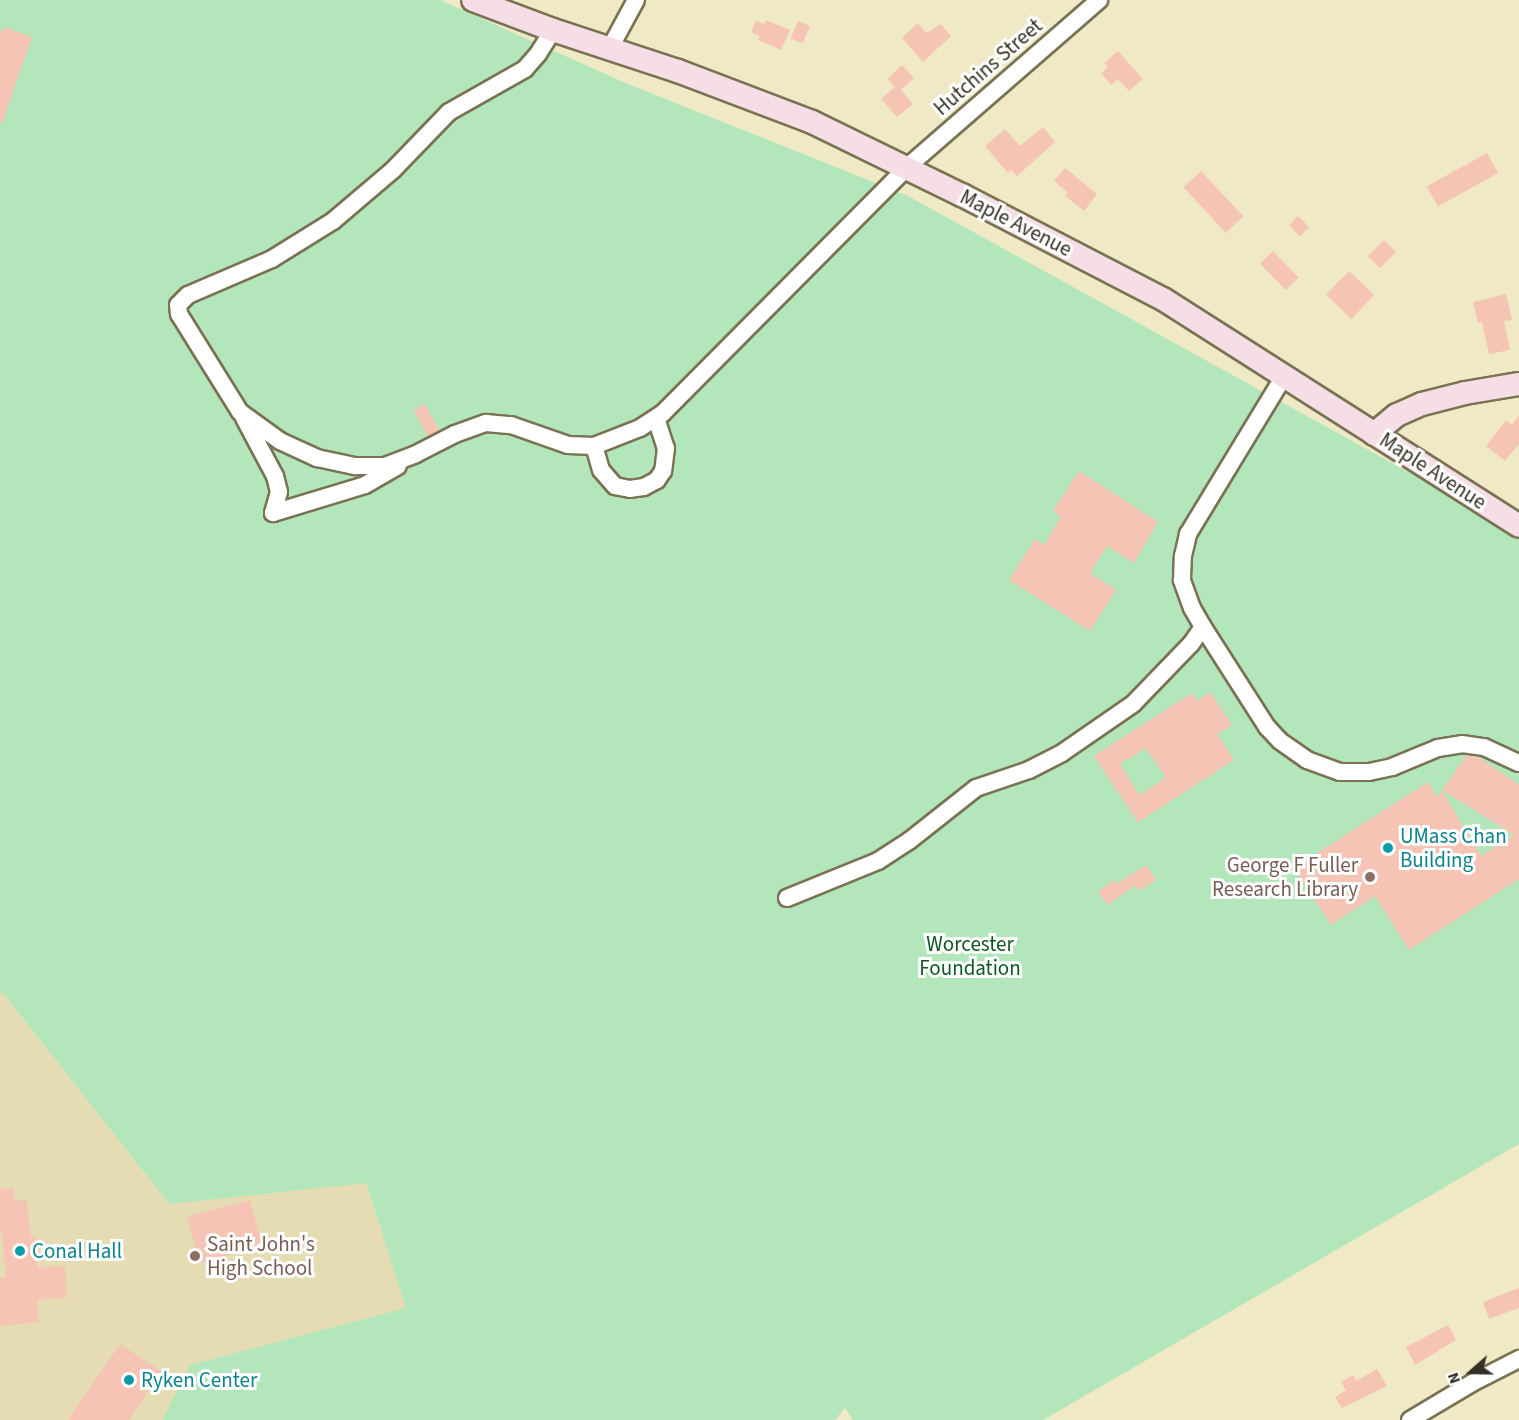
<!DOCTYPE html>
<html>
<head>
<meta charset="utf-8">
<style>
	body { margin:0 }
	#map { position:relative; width:1519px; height:1420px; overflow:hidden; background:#f0e9c6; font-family:"Source Sans 3",sans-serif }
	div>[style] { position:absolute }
	.built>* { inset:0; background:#e5dcb3 }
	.green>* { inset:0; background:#b4e6bb }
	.building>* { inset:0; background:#f6c4b5; transform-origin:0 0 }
	.roads { filter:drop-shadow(2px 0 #797253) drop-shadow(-2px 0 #797253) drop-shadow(0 2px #797253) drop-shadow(0 -2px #797253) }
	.street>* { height:16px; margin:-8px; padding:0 8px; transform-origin:8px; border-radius:8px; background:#fff }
	.secondary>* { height:22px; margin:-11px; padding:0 11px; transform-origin:11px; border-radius:11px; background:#f5dee5 }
	.dots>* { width:16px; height:16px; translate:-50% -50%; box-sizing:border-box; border:3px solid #fff; border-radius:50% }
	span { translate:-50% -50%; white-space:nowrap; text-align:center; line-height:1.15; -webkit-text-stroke:6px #fff; paint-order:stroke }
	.street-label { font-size:21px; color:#333023 }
	.culture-label { font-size:21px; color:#0d838f }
	.left { translate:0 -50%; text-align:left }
	.education-label { font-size:21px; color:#785e54 }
	.right { translate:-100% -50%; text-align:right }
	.park-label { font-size:21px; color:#0f5725 }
	.north { position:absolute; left:1441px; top:1342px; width:60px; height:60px; -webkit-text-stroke:4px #fff; paint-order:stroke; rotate:250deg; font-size:16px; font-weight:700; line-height:24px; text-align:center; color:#333023 }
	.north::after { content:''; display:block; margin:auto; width:21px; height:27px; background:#333023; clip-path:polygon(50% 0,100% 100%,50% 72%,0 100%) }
</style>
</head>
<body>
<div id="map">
	<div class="built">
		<div style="clip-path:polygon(0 993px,3px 993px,169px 1204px,365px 1182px,407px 1308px,190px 1365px,162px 1420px,0 1420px)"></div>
	</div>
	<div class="green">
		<div style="clip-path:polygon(0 0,440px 0,628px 84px,908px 196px,1519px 533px,1519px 1144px,1043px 1420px,853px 1420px,845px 1408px,835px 1420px,162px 1420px,190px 1365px,406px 1308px,366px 1183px,169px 1204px,3px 993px,0 993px)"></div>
	</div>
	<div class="building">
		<div style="clip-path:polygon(756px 20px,764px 24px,766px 20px,790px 30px,781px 50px,758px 40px,760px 36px,751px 32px)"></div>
		<div style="left:798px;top:21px;width:13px;height:19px;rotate:23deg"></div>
		<div style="clip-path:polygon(918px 23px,926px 33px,941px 24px,951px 36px,923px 62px,902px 38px)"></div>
		<div style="clip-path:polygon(3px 27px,32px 37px,2px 124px,0 123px,0 34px)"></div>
		<div style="clip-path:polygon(1118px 51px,1143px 79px,1129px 91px,1118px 79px,1111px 85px,1101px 73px,1108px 67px,1104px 63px)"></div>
		<div style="clip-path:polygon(902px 65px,914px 78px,901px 90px,913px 104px,897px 117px,881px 99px,895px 87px,887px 79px)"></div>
		<div style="clip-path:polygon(1043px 127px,1055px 142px,1017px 176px,1011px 170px,1008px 173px,985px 146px,1005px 129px,1020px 146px)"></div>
		<div style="left:1487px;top:153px;width:23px;height:69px;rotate:61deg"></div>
		<div style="clip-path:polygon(1065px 168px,1097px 194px,1084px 211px,1065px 196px,1068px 193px,1054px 181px)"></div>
		<div style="left:1201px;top:171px;width:62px;height:24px;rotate:47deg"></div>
		<div style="left:1298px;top:216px;width:16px;height:13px;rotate:45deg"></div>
		<div style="left:1384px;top:240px;width:17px;height:23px;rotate:45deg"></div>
		<div style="left:1273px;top:251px;width:37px;height:18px;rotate:46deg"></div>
		<div style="left:1349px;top:271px;width:35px;height:33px;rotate:44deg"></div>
		<div style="clip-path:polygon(1506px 294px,1512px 320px,1504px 321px,1510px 350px,1489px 354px,1482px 322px,1478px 323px,1473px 302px)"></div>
		<div style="left:425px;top:404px;width:30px;height:13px;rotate:62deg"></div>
		<div style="clip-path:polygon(1519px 415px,1519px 444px,1505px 461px,1486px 446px,1506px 420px,1512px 425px)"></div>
		<div style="clip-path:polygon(1079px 471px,1158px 522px,1134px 563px,1107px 546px,1090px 573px,1116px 590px,1090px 631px,1009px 580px,1035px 539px,1044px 545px,1061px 517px,1053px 511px)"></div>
		<div style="clip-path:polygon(evenodd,1210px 692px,1232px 725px,1217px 734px,1234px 760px,1138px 822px,1094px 756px,1192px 693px,1197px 701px,1210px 692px,1146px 748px,1166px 778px,1139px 795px,1120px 764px,1146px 748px)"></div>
		<div style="clip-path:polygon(1467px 755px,1478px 757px,1519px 785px,1519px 879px,1409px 950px,1375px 896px,1331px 925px,1294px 868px,1428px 782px,1437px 797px,1442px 791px,1481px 856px,1514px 835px,1442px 790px)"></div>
		<div style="clip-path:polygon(1146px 865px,1156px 880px,1139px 891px,1135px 885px,1108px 905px,1098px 892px,1113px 880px,1116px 884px)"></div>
		<div style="clip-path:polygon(13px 1188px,14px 1201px,27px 1200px,31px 1237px,35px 1236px,38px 1268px,65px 1266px,67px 1297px,37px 1300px,39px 1322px,0 1326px,0 1278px,6px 1277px,2px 1233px,0 1233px,0 1189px)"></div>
		<div style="left:250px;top:1200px;width:48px;height:65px;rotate:75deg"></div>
		<div style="clip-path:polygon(1519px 1288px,1519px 1308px,1489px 1319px,1483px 1302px)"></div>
		<div style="clip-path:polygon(1448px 1325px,1456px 1340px,1415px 1365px,1406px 1347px)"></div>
		<div style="clip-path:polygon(120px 1344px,161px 1371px,129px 1420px,68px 1420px)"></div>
		<div style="clip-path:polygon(1377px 1369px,1387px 1386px,1342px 1408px,1335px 1397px,1346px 1390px,1341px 1382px,1353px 1375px,1356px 1381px)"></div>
	</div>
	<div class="roads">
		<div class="street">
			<div style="left:553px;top:30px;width:28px;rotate:122deg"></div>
			<div style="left:538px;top:54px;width:20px;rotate:131deg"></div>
			<div style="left:525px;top:69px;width:87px;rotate:150.5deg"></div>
			<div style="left:449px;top:112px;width:81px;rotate:134deg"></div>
			<div style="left:393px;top:170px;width:79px;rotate:139.6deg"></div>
			<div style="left:333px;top:221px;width:72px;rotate:148.1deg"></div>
			<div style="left:272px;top:259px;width:91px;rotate:156.8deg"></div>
			<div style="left:188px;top:295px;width:14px;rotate:135deg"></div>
			<div style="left:178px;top:305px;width:9px;rotate:84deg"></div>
			<div style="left:179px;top:314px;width:115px;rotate:58.1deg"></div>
			<div style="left:240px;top:412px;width:49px;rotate:35.9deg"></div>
			<div style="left:280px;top:441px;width:41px;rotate:24.7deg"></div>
			<div style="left:317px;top:458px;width:40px;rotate:12deg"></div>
			<div style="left:356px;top:466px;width:29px"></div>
			<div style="left:385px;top:466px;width:33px;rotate:-21deg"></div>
			<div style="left:416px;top:454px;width:44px;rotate:-27.1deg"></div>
			<div style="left:455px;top:434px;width:33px;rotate:-20deg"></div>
			<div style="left:486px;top:423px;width:25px;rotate:5deg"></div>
			<div style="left:511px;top:425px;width:60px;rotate:19.3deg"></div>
			<div style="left:568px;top:445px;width:26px;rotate:2deg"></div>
			<div style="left:610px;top:48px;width:55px;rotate:-61.6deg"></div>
			<div style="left:244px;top:418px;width:66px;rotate:61.9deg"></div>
			<div style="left:275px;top:476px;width:16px;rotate:76deg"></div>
			<div style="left:279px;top:492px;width:22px;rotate:106deg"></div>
			<div style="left:656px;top:418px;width:32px;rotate:72deg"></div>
			<div style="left:666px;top:448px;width:23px;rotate:97deg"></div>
			<div style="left:663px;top:471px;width:11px;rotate:124deg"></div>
			<div style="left:657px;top:480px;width:15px;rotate:152deg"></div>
			<div style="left:644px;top:487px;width:14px;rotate:172deg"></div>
			<div style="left:630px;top:489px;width:15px;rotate:-169deg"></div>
			<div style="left:615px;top:486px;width:21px;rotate:-131deg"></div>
			<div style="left:601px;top:470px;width:25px;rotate:-106deg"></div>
			<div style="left:594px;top:446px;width:49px;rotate:-21.4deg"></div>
			<div style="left:640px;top:428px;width:27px;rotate:-33deg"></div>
			<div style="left:663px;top:413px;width:345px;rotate:-45.2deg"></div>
			<div style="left:906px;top:168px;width:256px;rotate:-41deg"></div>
			<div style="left:273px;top:513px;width:96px;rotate:-16.9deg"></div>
			<div style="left:365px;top:485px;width:38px;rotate:-30deg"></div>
			<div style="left:1203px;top:627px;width:119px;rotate:57.4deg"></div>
			<div style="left:1267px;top:727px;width:19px;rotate:47deg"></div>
			<div style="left:1280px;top:741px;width:33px;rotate:35deg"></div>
			<div style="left:1307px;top:760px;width:35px;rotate:20deg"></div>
			<div style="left:1340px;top:772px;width:29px"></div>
			<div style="left:1369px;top:772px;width:24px;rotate:-12deg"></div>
			<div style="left:1392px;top:767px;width:50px;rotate:-22.4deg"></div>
			<div style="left:1438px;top:748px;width:24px;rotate:-9deg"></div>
			<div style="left:1462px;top:744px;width:22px;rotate:8deg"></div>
			<div style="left:1484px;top:747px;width:38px;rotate:25deg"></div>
			<div style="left:787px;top:898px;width:98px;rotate:-22.1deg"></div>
			<div style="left:878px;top:861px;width:37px;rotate:-33deg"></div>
			<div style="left:909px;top:841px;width:85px;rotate:-38.3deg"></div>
			<div style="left:976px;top:788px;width:56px;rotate:-18.8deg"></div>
			<div style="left:1029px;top:770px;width:37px;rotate:-27deg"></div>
			<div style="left:1062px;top:753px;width:86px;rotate:-34.6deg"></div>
			<div style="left:1133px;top:704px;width:83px;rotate:-46deg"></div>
			<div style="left:1191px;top:644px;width:21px;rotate:-55deg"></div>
			<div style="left:1203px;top:627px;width:22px;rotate:-120deg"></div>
			<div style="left:1192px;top:608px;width:30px;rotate:-110deg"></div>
			<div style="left:1182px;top:580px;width:24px;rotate:-88deg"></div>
			<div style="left:1183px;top:556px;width:23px;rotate:-77deg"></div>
			<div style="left:1188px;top:534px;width:185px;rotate:-58.7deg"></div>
			<div style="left:1410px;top:1420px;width:72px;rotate:-30.8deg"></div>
			<div style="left:1472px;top:1383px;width:53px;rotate:-27.1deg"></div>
		</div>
		<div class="secondary">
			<div style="left:473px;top:0;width:85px;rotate:20.6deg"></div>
			<div style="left:553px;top:30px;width:132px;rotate:18.2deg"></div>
			<div style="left:678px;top:71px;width:143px;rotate:20.8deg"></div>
			<div style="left:812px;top:122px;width:167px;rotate:26deg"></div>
			<div style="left:962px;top:195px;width:226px;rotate:27.4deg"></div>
			<div style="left:1163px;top:299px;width:422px;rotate:32.5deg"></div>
			<div style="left:1374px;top:434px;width:30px;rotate:-40deg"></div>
			<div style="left:1397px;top:415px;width:27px;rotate:-24deg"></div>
			<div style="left:1422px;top:404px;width:44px;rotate:-14.3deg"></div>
			<div style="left:1465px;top:393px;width:55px;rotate:-9.5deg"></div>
		</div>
	</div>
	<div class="dots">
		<div style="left:1388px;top:848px;background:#0f9aa8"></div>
		<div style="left:1370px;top:877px;background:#8d6e63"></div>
		<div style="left:20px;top:1251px;background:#0f9aa8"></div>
		<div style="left:195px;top:1256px;background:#8d6e63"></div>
		<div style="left:129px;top:1380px;background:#0f9aa8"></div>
	</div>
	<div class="street-label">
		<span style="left:988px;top:67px;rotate:-41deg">Hutchins Street</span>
		<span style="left:1016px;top:223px;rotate:27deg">Maple Avenue</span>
		<span style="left:1433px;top:471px;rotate:33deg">Maple Avenue</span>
	</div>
	<div class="culture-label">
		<span class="left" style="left:1400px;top:848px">UMass Chan<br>Building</span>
		<span class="left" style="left:32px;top:1251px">Conal Hall</span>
		<span class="left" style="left:141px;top:1380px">Ryken Center</span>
	</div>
	<div class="education-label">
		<span class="right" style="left:1358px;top:877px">George F Fuller<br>Research Library</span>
		<span class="left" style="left:207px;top:1256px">Saint John's<br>High School</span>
	</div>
	<div class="park-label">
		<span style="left:970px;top:956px">Worcester<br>Foundation</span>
	</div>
	<div class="north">N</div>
</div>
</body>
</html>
